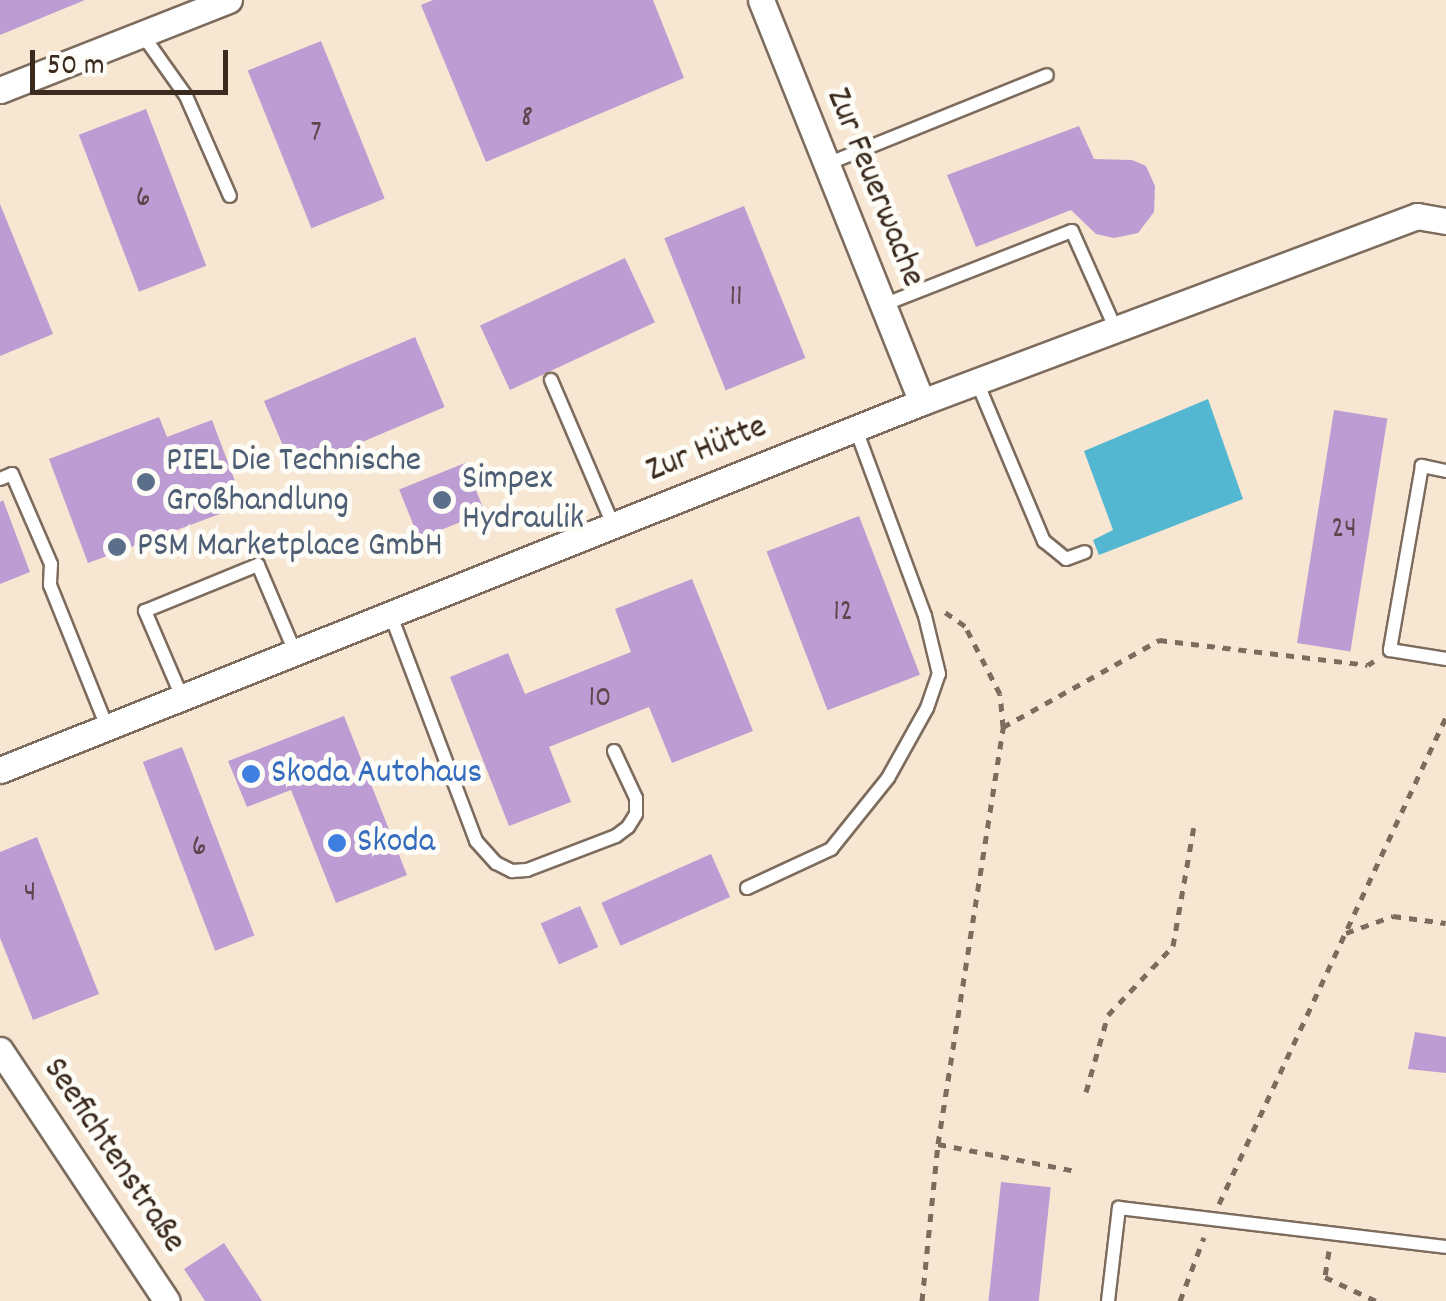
<!DOCTYPE html>
<html>
<head>
<meta charset="utf-8">
<style>
	body { margin:0 }
	#map { position:relative; width:1446px; height:1301px; overflow:hidden; background:#f7e7d2; font-family:Dekko,sans-serif }
	div>[style] { position:absolute }
	.water>* { inset:0; background:#53b7d1 }
	.building>* { inset:0; background:#bc9cd2; transform-origin:0 0 }
	.path>* { height:5px; margin-top:-2.5px; transform-origin:0; background:repeating-linear-gradient(90deg,#7d6c5d 0 8px,transparent 0 16px) }
	.roads { filter:drop-shadow(2px 0 #7d6c5d) drop-shadow(-2px 0 #7d6c5d) drop-shadow(0 2px #7d6c5d) drop-shadow(0 -2px #7d6c5d) }
	.lane>* { height:12px; margin:-6px; padding:0 6px; transform-origin:6px; border-radius:6px; background:#fff }
	.street>* { height:25px; margin:-12.5px; padding:0 12.5px; transform-origin:12.5px; border-radius:12.5px; background:#fff }
	.dots>* { width:28px; height:28px; translate:-50% -50%; box-sizing:border-box; border:5px solid #fdfcf7; border-radius:50% }
	span { translate:-50% -50%; white-space:nowrap; text-align:center; line-height:1.15; -webkit-text-stroke:10px #fdfcf7; paint-order:stroke }
	.number-label { font-size:30px; color:#5b464b }
	.number-label span { -webkit-text-stroke-width:0 }
	.street-label { font-size:35px; color:#3b2a1e }
	.service-label { font-size:35px; color:#4e5e75 }
	.left { translate:0 -50%; text-align:left }
	.shop-label { font-size:35px; color:#366cbe }
	.scale { position:absolute; left:30px; top:50px; width:198px; height:45px; box-sizing:border-box; border:5px solid #3b2a1e; border-top:0; padding-left:12px; font-size:30px; line-height:35px; white-space:nowrap; color:#3b2a1e; -webkit-text-stroke:8px #fdfcf7; paint-order:stroke }
</style>
</head>
<body>
<div id="map">
	<div class="water">
		<div style="clip-path:polygon(1208px 399px,1243px 499px,1099px 555px,1093px 540px,1113px 530px,1084px 451px)"></div>
	</div>
	<div class="building">
		<div style="clip-path:polygon(0 0,85px 0,0 35px)"></div>
		<div style="clip-path:polygon(433px 0,653px 0,684px 78px,486px 162px,421px 5px)"></div>
		<div style="left:321px;top:41px;width:170px;height:79px;rotate:68deg"></div>
		<div style="left:146px;top:109px;width:168px;height:72px;rotate:69deg"></div>
		<div style="clip-path:polygon(1079px 126px,1094px 159px,1132px 160px,1146px 166px,1155px 186px,1154px 212px,1138px 233px,1114px 238px,1096px 234px,1071px 210px,976px 247px,947px 175px)"></div>
		<div style="clip-path:polygon(0 204px,53px 334px,0 356px)"></div>
		<div style="left:744px;top:206px;width:164px;height:86px;rotate:68deg"></div>
		<div style="left:625px;top:258px;width:71px;height:160px;rotate:65deg"></div>
		<div style="left:415px;top:337px;width:76px;height:164px;rotate:67deg"></div>
		<div style="left:1334px;top:410px;width:54px;height:236px;rotate:9deg"></div>
		<div style="clip-path:polygon(159px 417px,167px 437px,212px 420px,244px 505px,88px 563px,49px 459px)"></div>
		<div style="left:465px;top:463px;width:53px;height:71px;rotate:68deg"></div>
		<div style="clip-path:polygon(3px 500px,30px 572px,0 584px,0 502px)"></div>
		<div style="left:859px;top:516px;width:170px;height:99px;rotate:69deg"></div>
		<div style="clip-path:polygon(692px 579px,753px 731px,672px 763px,649px 707px,549px 747px,571px 802px,509px 826px,450px 677px,508px 653px,525px 694px,631px 652px,615px 609px)"></div>
		<div style="clip-path:polygon(344px 716px,407px 875px,336px 903px,291px 790px,247px 807px,228px 761px)"></div>
		<div style="left:182px;top:747px;width:202px;height:42px;rotate:69deg"></div>
		<div style="clip-path:polygon(37px 837px,99px 994px,33px 1020px,0 938px,0 852px)"></div>
		<div style="left:711px;top:854px;width:47px;height:120px;rotate:66deg"></div>
		<div style="left:580px;top:906px;width:45px;height:43px;rotate:66deg"></div>
		<div style="clip-path:polygon(1415px 1032px,1446px 1037px,1446px 1073px,1408px 1069px)"></div>
		<div style="left:1001px;top:1182px;width:50px;height:120px;rotate:6deg"></div>
		<div style="clip-path:polygon(224px 1243px,262px 1301px,205px 1301px,184px 1269px)"></div>
	</div>
	<div class="path">
		<div style="left:1003px;top:727px;width:179px;rotate:-29.1deg"></div>
		<div style="left:1159px;top:640px;width:210px;rotate:6.8deg"></div>
		<div style="left:1368px;top:665px;width:7px;rotate:-34deg"></div>
		<div style="left:1346px;top:933px;width:50px;rotate:-19.9deg"></div>
		<div style="left:1393px;top:916px;width:53px;rotate:7.5deg"></div>
		<div style="left:1086px;top:1092px;width:80px;rotate:-74.1deg"></div>
		<div style="left:1108px;top:1015px;width:95px;rotate:-46.7deg"></div>
		<div style="left:1173px;top:946px;width:122px;rotate:-80.1deg"></div>
		<div style="left:938px;top:1144px;width:141px;rotate:11.1deg"></div>
		<div style="left:1219px;top:1204px;width:537px;rotate:-65.01deg"></div>
		<div style="left:1329px;top:1251px;width:26px;rotate:99deg"></div>
		<div style="left:1325px;top:1277px;width:56px;rotate:25.2deg"></div>
		<div style="left:922px;top:1301px;width:158px;rotate:-84.2deg"></div>
		<div style="left:938px;top:1144px;width:422px;rotate:-81.1deg"></div>
		<div style="left:1003px;top:727px;width:33px;rotate:-95deg"></div>
		<div style="left:1000px;top:694px;width:76px;rotate:-117.2deg"></div>
		<div style="left:965px;top:626px;width:28px;rotate:-145deg"></div>
		<div style="left:1180px;top:1301px;width:68px;rotate:-69.4deg"></div>
	</div>
	<div class="roads">
		<div class="lane">
			<div style="left:142px;top:34px;width:76px;rotate:54.6deg"></div>
			<div style="left:186px;top:96px;width:109px;rotate:66.3deg"></div>
			<div style="left:827px;top:164px;width:237px;rotate:-22deg"></div>
			<div style="left:883px;top:305px;width:203px;rotate:-21.4deg"></div>
			<div style="left:1072px;top:231px;width:108px;rotate:66deg"></div>
			<div style="left:551px;top:380px;width:158px;rotate:66.8deg"></div>
			<div style="left:977px;top:382px;width:173px;rotate:67.2deg"></div>
			<div style="left:1044px;top:541px;width:28px;rotate:39deg"></div>
			<div style="left:1066px;top:559px;width:20px;rotate:-20deg"></div>
			<div style="left:1446px;top:471px;width:25px;rotate:-168deg"></div>
			<div style="left:1422px;top:466px;width:187px;rotate:99.9deg"></div>
			<div style="left:1390px;top:650px;width:57px;rotate:9.1deg"></div>
			<div style="left:0;top:479px;width:13px;rotate:-23deg"></div>
			<div style="left:12px;top:474px;width:98px;rotate:66.6deg"></div>
			<div style="left:51px;top:564px;width:21px;rotate:93deg"></div>
			<div style="left:50px;top:585px;width:153px;rotate:68.1deg"></div>
			<div style="left:390px;top:613px;width:244px;rotate:69.3deg"></div>
			<div style="left:476px;top:841px;width:30px;rotate:48deg"></div>
			<div style="left:496px;top:863px;width:18px;rotate:27deg"></div>
			<div style="left:512px;top:871px;width:15px;rotate:-4deg"></div>
			<div style="left:527px;top:870px;width:95px;rotate:-20.9deg"></div>
			<div style="left:616px;top:836px;width:15px;rotate:-37deg"></div>
			<div style="left:628px;top:827px;width:15px;rotate:-58deg"></div>
			<div style="left:636px;top:814px;width:16px;rotate:-90deg"></div>
			<div style="left:636px;top:798px;width:52px;rotate:-115.1deg"></div>
			<div style="left:182px;top:697px;width:94px;rotate:-113.3deg"></div>
			<div style="left:145px;top:611px;width:122px;rotate:-22.2deg"></div>
			<div style="left:258px;top:565px;width:95px;rotate:67deg"></div>
			<div style="left:747px;top:888px;width:93px;rotate:-24.9deg"></div>
			<div style="left:831px;top:849px;width:91px;rotate:-51.2deg"></div>
			<div style="left:888px;top:778px;width:80px;rotate:-60.9deg"></div>
			<div style="left:927px;top:708px;width:36px;rotate:-71deg"></div>
			<div style="left:939px;top:674px;width:60px;rotate:-103.6deg"></div>
			<div style="left:925px;top:616px;width:199px;rotate:-110.3deg"></div>
			<div style="left:1108px;top:1301px;width:94px;rotate:-83.3deg"></div>
			<div style="left:1119px;top:1208px;width:329px;rotate:6.8deg"></div>
		</div>
		<div class="street">
			<div style="left:761px;top:0;width:433px;rotate:68.2deg"></div>
			<div style="left:0;top:90px;width:246px;rotate:-21.5deg"></div>
			<div style="left:0;top:770px;width:993px;rotate:-21.76deg"></div>
			<div style="left:922px;top:402px;width:529px;rotate:-20.59deg"></div>
			<div style="left:1417px;top:216px;width:29px;rotate:10deg"></div>
			<div style="left:0;top:1050px;width:301px;rotate:56.4deg"></div>
		</div>
	</div>
	<div class="dots">
		<div style="left:146px;top:482px;background:#5c6f8a"></div>
		<div style="left:442px;top:500px;background:#5c6f8a"></div>
		<div style="left:117px;top:547px;background:#5c6f8a"></div>
		<div style="left:251px;top:774px;background:#3f7fe0"></div>
		<div style="left:337px;top:843px;background:#3f7fe0"></div>
	</div>
	<div class="number-label">
		<span style="left:527px;top:120px">8</span>
		<span style="left:316px;top:135px">7</span>
		<span style="left:143px;top:200px">6</span>
		<span style="left:736px;top:299px">11</span>
		<span style="left:1344px;top:531px">24</span>
		<span style="left:843px;top:614px">12</span>
		<span style="left:600px;top:700px">10</span>
		<span style="left:199px;top:849px">6</span>
		<span style="left:30px;top:895px">4</span>
	</div>
	<div class="street-label">
		<span style="left:874px;top:188px;rotate:68deg">Zur Feuerwache</span>
		<span style="left:707px;top:450px;rotate:-22deg">Zur Hütte</span>
		<span style="left:113px;top:1156px;rotate:56deg">Seefichtenstraße</span>
	</div>
	<div class="service-label">
		<span class="left" style="left:166px;top:482px">PIEL Die Technische<br>Großhandlung</span>
		<span class="left" style="left:462px;top:500px">Simpex<br>Hydraulik</span>
		<span class="left" style="left:137px;top:547px">PSM Marketplace GmbH</span>
	</div>
	<div class="shop-label">
		<span class="left" style="left:271px;top:774px">Skoda Autohaus</span>
		<span class="left" style="left:357px;top:843px">Skoda</span>
	</div>
	<div class="scale">50 m</div>
</div>
</body>
</html>
